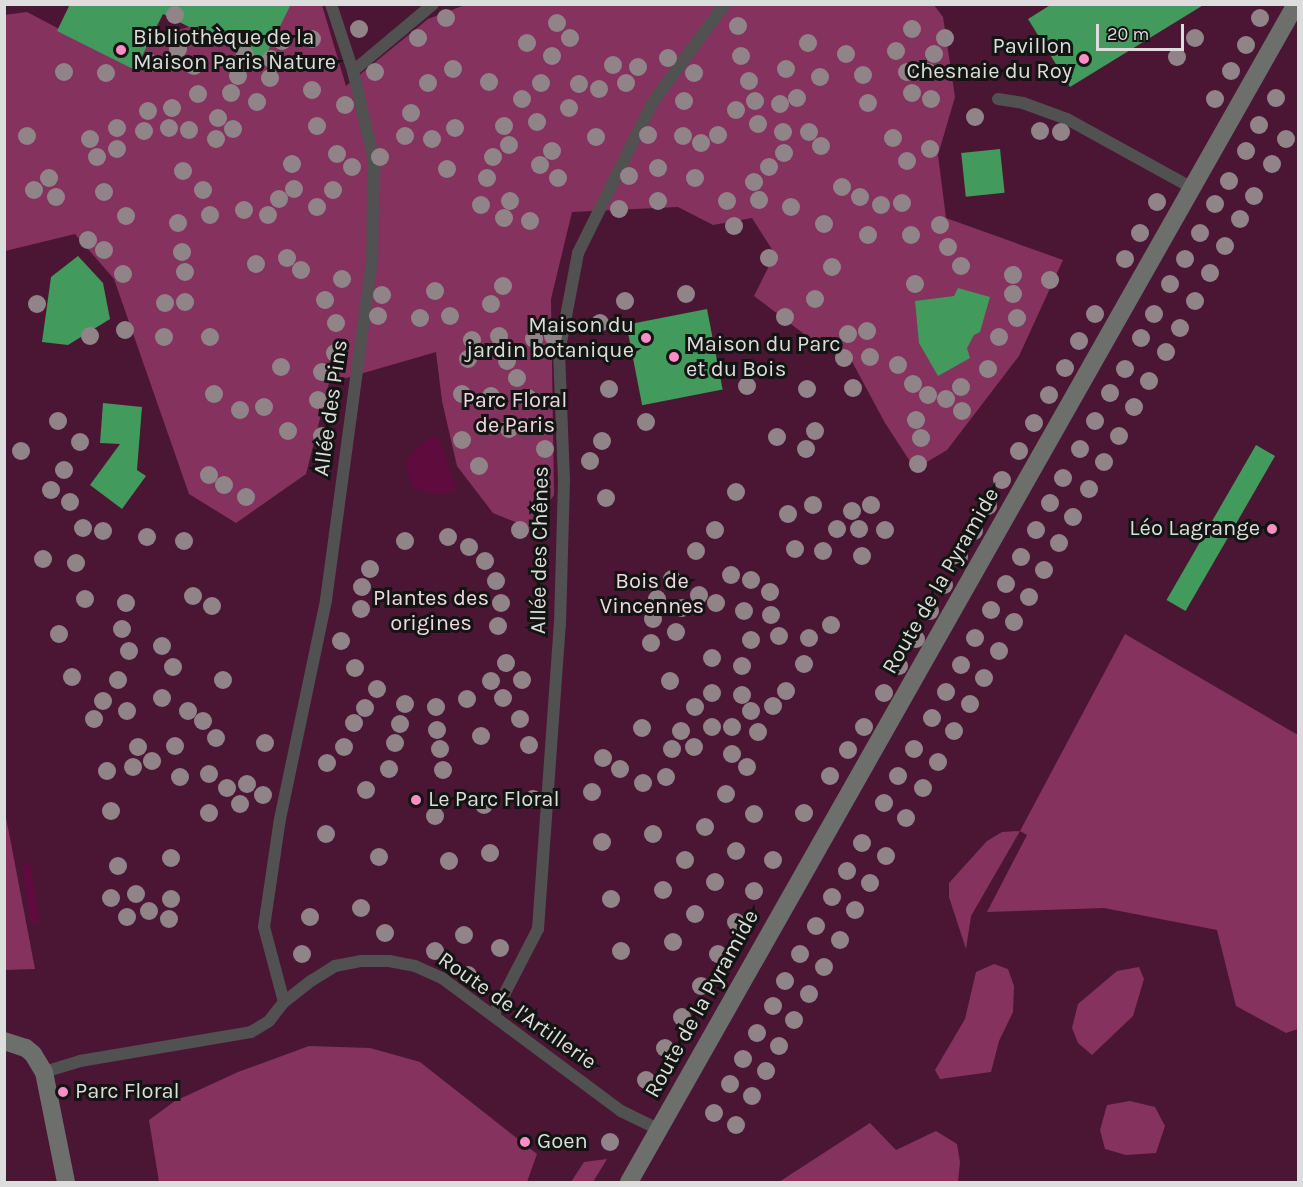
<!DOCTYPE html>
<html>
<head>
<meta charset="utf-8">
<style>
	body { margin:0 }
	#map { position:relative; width:1303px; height:1187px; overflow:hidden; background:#1c1e1c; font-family:Karla,sans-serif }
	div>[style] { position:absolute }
	.green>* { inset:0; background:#4b1633; transform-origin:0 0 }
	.forest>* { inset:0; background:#85325f }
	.water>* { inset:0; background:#5f0b3e }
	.stream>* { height:9px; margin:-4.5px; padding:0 4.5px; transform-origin:4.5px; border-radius:4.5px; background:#5f0b3e }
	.building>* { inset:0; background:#429a5d; transform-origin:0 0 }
	.lane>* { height:12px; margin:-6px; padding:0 6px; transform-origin:6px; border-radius:6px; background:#505150 }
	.secondary>* { height:18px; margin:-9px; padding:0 9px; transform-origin:9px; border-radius:9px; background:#6d6f6d }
	.trees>* { width:18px; height:18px; margin:-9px; border-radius:50%; background:#918489 }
	.dots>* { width:16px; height:16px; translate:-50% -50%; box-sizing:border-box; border:3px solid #131513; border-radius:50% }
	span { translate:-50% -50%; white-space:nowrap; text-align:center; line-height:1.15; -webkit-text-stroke:6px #131513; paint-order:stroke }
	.poi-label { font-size:22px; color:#dcdddc }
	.left { translate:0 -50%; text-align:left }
	.right { translate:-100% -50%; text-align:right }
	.park-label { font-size:22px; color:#f0d7e2 }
	.street-label { font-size:22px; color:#dcdddc }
	.frame { position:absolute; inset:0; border:6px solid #dcdddc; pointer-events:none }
	.scale { position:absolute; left:1096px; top:24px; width:88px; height:27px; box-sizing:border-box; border:3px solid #dcdddc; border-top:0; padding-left:8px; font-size:18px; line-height:21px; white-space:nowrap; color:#dcdddc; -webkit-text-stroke:4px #131513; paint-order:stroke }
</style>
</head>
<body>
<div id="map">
	<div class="green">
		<div style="left:4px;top:5px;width:1294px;height:1177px"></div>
	</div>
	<div class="forest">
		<div style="clip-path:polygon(243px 5px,322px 5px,346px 86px,428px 19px,465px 5px,934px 5px,943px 17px,955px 97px,938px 155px,946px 218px,1063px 260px,1019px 356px,947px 450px,915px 469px,885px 423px,849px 356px,808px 337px,754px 296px,775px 254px,752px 218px,713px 225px,678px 207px,572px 212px,551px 299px,554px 495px,530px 528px,493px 513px,457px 466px,442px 401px,436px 352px,329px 383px,306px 474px,236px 523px,189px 494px,114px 279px,75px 234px,5px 251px,4px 15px,27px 12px,103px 52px,192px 26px)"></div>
		<div style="clip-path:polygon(1125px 634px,1298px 735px,1298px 1029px,1286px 1033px,1236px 1006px,1217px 930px,1104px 908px,987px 912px,1027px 835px,1020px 831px,971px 916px,966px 949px,949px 897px,949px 883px,987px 841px,1002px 832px,1020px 831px)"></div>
		<div style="clip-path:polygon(4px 808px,9px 833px,35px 969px,5px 970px)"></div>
		<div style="clip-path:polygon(994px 964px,1008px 969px,1014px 986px,1013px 1012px,999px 1041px,991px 1072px,940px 1079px,935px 1070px,965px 1019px,976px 972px)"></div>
		<div style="clip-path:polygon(1139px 967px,1144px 979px,1133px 1016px,1092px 1055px,1078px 1043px,1072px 1028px,1078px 1004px,1117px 971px)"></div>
		<div style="clip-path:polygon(309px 1046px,370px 1048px,420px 1062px,537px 1154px,527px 1182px,159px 1182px,149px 1120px,175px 1101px,238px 1072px)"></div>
		<div style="clip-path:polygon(1130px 1101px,1155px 1107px,1165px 1126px,1156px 1153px,1126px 1155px,1105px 1149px,1100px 1130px,1107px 1105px)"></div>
		<div style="clip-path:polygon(870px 1123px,896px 1150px,936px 1131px,957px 1144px,960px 1162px,958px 1182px,779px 1182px)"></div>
		<div style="clip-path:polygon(607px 1159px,593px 1182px,571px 1182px,584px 1162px)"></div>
	</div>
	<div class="water">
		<div style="clip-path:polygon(432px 436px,440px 440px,457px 491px,440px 494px,413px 489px,406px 465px,413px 451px)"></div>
	</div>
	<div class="stream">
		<div style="left:26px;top:867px;width:53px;rotate:81.3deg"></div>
	</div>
	<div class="building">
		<div style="clip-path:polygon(70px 4px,291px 4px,262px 63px,163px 14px,135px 70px,57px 31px)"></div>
		<div style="clip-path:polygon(1052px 4px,1205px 4px,1070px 87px,1028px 19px)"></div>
		<div style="left:1000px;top:149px;width:44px;height:39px;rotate:84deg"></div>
		<div style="clip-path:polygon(78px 256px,103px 283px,110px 319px,68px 345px,42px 342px,51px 277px)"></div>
		<div style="clip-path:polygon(958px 288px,990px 297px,980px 332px,974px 335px,967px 348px,970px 358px,938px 376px,919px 343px,915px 301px,954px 296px)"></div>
		<div style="left:707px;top:309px;width:82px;height:82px;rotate:79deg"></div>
		<div style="clip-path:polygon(103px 403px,142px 407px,137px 470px,146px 476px,122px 509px,90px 485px,120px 444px,100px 443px)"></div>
		<div style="left:1256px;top:445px;width:22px;height:179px;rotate:30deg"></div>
	</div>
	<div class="lane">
		<div style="left:353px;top:71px;width:104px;rotate:-39.9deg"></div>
		<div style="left:998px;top:99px;width:25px;rotate:9deg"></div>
		<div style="left:1023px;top:103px;width:47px;rotate:20deg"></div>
		<div style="left:1067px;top:119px;width:143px;rotate:28.9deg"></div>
		<div style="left:284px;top:1002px;width:78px;rotate:-104.9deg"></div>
		<div style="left:264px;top:927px;width:109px;rotate:-81.6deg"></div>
		<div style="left:280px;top:819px;width:224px;rotate:-78.1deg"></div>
		<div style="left:326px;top:600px;width:345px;rotate:-82.3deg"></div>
		<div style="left:372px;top:258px;width:98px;rotate:-88.8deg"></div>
		<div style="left:374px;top:160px;width:91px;rotate:-103.3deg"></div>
		<div style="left:353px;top:71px;width:71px;rotate:-108.2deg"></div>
		<div style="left:493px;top:1016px;width:98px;rotate:-62.7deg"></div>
		<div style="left:538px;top:929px;width:306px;rotate:-85.9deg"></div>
		<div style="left:560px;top:624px;width:143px;rotate:-88.4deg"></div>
		<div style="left:564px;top:481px;width:128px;rotate:-92.2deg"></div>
		<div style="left:559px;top:353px;width:102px;rotate:-79.2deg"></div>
		<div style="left:578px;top:253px;width:169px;rotate:-63.6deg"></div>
		<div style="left:653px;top:102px;width:122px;rotate:-53.7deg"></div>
		<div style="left:44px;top:1072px;width:38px;rotate:-17deg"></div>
		<div style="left:80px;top:1061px;width:173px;rotate:-9.6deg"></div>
		<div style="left:251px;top:1032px;width:21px;rotate:-31deg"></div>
		<div style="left:269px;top:1021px;width:24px;rotate:-52deg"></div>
		<div style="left:284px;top:1002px;width:34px;rotate:-38deg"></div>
		<div style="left:311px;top:981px;width:28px;rotate:-32deg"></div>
		<div style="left:335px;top:966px;width:26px;rotate:-11deg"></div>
		<div style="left:361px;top:961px;width:28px"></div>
		<div style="left:389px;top:961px;width:26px;rotate:11deg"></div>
		<div style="left:415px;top:966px;width:30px;rotate:24deg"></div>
		<div style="left:442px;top:978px;width:223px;rotate:36.6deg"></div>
		<div style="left:621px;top:1111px;width:43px;rotate:26deg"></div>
	</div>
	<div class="secondary">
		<div style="left:4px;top:1041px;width:23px;rotate:18deg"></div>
		<div style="left:26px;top:1048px;width:9px;rotate:41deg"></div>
		<div style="left:33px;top:1054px;width:21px;rotate:59deg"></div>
		<div style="left:44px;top:1072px;width:112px;rotate:78.7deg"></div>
		<div style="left:629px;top:1182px;width:1354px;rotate:-60.48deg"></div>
	</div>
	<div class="trees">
		<div style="left:175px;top:15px"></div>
		<div style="left:446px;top:18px"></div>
		<div style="left:1260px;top:18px"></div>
		<div style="left:557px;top:23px"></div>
		<div style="left:738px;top:26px"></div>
		<div style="left:359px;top:29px"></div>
		<div style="left:912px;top:29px"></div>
		<div style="left:418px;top:38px"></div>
		<div style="left:570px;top:38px"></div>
		<div style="left:945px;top:38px"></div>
		<div style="left:1195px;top:38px"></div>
		<div style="left:312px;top:39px"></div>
		<div style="left:282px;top:41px"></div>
		<div style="left:527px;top:43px"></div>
		<div style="left:808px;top:43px"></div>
		<div style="left:1246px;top:45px"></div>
		<div style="left:178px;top:49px"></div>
		<div style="left:896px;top:51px"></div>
		<div style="left:846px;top:54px"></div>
		<div style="left:934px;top:54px"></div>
		<div style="left:245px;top:55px"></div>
		<div style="left:552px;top:56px"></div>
		<div style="left:741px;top:56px"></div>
		<div style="left:1177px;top:57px"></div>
		<div style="left:668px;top:58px"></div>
		<div style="left:271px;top:59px"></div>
		<div style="left:150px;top:63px"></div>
		<div style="left:613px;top:65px"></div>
		<div style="left:194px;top:66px"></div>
		<div style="left:638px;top:67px"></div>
		<div style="left:453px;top:69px"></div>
		<div style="left:786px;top:69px"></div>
		<div style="left:1231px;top:71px"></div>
		<div style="left:64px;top:72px"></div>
		<div style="left:375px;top:72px"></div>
		<div style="left:907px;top:72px"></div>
		<div style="left:928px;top:72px"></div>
		<div style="left:106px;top:73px"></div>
		<div style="left:694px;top:73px"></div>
		<div style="left:863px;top:75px"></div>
		<div style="left:238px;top:76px"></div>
		<div style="left:820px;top:77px"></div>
		<div style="left:270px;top:78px"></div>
		<div style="left:749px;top:81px"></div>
		<div style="left:489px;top:82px"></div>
		<div style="left:428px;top:83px"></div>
		<div style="left:541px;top:83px"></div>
		<div style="left:626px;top:83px"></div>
		<div style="left:579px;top:84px"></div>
		<div style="left:599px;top:89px"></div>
		<div style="left:312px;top:90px"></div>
		<div style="left:231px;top:93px"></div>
		<div style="left:912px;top:93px"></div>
		<div style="left:198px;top:94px"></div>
		<div style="left:797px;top:98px"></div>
		<div style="left:1276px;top:98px"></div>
		<div style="left:522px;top:99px"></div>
		<div style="left:931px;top:99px"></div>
		<div style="left:1215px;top:99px"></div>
		<div style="left:684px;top:101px"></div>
		<div style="left:755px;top:101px"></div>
		<div style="left:257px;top:102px"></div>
		<div style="left:868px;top:103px"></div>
		<div style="left:780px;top:104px"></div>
		<div style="left:345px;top:105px"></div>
		<div style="left:172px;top:108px"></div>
		<div style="left:569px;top:108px"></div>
		<div style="left:736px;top:110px"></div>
		<div style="left:148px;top:111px"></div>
		<div style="left:411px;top:113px"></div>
		<div style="left:975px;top:117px"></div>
		<div style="left:218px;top:118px"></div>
		<div style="left:537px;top:122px"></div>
		<div style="left:758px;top:124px"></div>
		<div style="left:1259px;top:125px"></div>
		<div style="left:317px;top:126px"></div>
		<div style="left:504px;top:126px"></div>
		<div style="left:117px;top:128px"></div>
		<div style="left:169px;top:128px"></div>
		<div style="left:455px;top:128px"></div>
		<div style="left:233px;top:129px"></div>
		<div style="left:189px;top:130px"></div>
		<div style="left:144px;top:131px"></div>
		<div style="left:1040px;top:131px"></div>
		<div style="left:783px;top:132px"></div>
		<div style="left:809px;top:132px"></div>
		<div style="left:1061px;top:132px"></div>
		<div style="left:648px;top:135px"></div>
		<div style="left:718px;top:135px"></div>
		<div style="left:27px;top:136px"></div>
		<div style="left:405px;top:136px"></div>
		<div style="left:683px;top:136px"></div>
		<div style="left:596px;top:137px"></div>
		<div style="left:893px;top:138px"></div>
		<div style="left:90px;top:139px"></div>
		<div style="left:216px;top:139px"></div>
		<div style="left:432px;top:139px"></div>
		<div style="left:1286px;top:139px"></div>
		<div style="left:701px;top:143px"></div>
		<div style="left:509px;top:145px"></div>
		<div style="left:821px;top:146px"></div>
		<div style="left:117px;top:149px"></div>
		<div style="left:930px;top:149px"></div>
		<div style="left:552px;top:151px"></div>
		<div style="left:1246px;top:151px"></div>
		<div style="left:784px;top:153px"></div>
		<div style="left:337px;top:154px"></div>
		<div style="left:97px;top:157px"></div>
		<div style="left:380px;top:157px"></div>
		<div style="left:493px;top:157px"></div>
		<div style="left:907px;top:161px"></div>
		<div style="left:292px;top:164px"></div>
		<div style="left:1272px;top:164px"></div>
		<div style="left:540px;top:165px"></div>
		<div style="left:352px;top:167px"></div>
		<div style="left:769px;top:167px"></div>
		<div style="left:658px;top:168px"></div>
		<div style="left:447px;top:169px"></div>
		<div style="left:183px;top:171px"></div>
		<div style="left:629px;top:176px"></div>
		<div style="left:49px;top:178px"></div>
		<div style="left:487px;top:178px"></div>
		<div style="left:558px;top:178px"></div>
		<div style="left:695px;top:178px"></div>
		<div style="left:1229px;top:181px"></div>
		<div style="left:754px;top:182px"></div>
		<div style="left:842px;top:187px"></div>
		<div style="left:294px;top:189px"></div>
		<div style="left:34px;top:190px"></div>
		<div style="left:203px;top:190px"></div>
		<div style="left:333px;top:190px"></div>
		<div style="left:104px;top:192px"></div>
		<div style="left:1254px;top:196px"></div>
		<div style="left:56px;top:197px"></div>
		<div style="left:860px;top:197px"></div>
		<div style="left:279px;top:199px"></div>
		<div style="left:759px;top:200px"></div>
		<div style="left:510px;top:201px"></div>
		<div style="left:658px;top:201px"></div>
		<div style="left:727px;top:201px"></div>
		<div style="left:1157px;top:202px"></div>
		<div style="left:902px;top:203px"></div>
		<div style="left:1215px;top:204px"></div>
		<div style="left:481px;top:205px"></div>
		<div style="left:881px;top:205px"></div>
		<div style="left:317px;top:207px"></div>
		<div style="left:791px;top:207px"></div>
		<div style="left:619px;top:209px"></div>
		<div style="left:244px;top:210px"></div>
		<div style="left:210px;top:215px"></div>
		<div style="left:268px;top:215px"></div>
		<div style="left:126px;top:216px"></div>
		<div style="left:504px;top:218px"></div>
		<div style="left:1240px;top:219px"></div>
		<div style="left:530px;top:221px"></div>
		<div style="left:178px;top:223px"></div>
		<div style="left:824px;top:224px"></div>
		<div style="left:940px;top:225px"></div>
		<div style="left:734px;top:226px"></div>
		<div style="left:1140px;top:233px"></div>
		<div style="left:1200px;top:233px"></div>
		<div style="left:868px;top:235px"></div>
		<div style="left:911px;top:235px"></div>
		<div style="left:88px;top:240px"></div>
		<div style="left:1225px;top:246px"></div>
		<div style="left:948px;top:247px"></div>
		<div style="left:104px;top:250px"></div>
		<div style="left:182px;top:252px"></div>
		<div style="left:287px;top:258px"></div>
		<div style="left:769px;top:258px"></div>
		<div style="left:1125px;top:259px"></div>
		<div style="left:1185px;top:259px"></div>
		<div style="left:256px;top:264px"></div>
		<div style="left:961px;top:266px"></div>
		<div style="left:832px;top:267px"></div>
		<div style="left:301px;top:270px"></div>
		<div style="left:185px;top:272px"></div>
		<div style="left:1210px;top:273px"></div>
		<div style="left:123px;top:274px"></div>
		<div style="left:1013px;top:275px"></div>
		<div style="left:342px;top:279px"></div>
		<div style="left:1050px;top:280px"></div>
		<div style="left:915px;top:284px"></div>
		<div style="left:1170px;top:284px"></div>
		<div style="left:503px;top:286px"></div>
		<div style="left:435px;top:291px"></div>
		<div style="left:686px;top:294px"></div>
		<div style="left:1013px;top:294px"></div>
		<div style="left:382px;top:295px"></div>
		<div style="left:815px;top:299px"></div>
		<div style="left:325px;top:300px"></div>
		<div style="left:625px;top:301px"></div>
		<div style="left:1195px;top:301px"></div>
		<div style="left:185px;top:302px"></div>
		<div style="left:165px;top:303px"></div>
		<div style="left:37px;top:304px"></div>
		<div style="left:491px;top:304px"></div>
		<div style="left:1095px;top:314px"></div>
		<div style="left:1154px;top:314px"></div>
		<div style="left:378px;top:316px"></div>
		<div style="left:450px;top:316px"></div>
		<div style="left:785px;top:317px"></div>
		<div style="left:420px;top:318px"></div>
		<div style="left:1017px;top:318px"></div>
		<div style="left:336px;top:323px"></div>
		<div style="left:600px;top:323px"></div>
		<div style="left:1180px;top:328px"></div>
		<div style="left:125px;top:330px"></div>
		<div style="left:867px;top:331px"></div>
		<div style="left:848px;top:334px"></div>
		<div style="left:90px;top:336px"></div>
		<div style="left:499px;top:336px"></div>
		<div style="left:553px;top:336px"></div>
		<div style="left:164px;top:337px"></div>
		<div style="left:210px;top:337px"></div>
		<div style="left:999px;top:337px"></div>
		<div style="left:1141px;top:338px"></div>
		<div style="left:534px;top:339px"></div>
		<div style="left:472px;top:340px"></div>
		<div style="left:1079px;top:341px"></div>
		<div style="left:1166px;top:352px"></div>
		<div style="left:335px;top:353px"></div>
		<div style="left:870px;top:357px"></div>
		<div style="left:844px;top:358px"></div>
		<div style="left:468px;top:359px"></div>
		<div style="left:507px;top:361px"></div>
		<div style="left:898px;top:365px"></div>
		<div style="left:281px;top:367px"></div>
		<div style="left:1065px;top:368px"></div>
		<div style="left:988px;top:369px"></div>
		<div style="left:1125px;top:369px"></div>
		<div style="left:322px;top:372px"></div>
		<div style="left:517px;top:378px"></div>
		<div style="left:1149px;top:381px"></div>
		<div style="left:913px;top:384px"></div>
		<div style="left:747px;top:386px"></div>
		<div style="left:961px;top:387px"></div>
		<div style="left:853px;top:388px"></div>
		<div style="left:609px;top:389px"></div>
		<div style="left:807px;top:389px"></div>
		<div style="left:1110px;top:393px"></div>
		<div style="left:214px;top:394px"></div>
		<div style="left:462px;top:394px"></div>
		<div style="left:928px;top:395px"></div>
		<div style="left:1049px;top:395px"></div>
		<div style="left:491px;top:396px"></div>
		<div style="left:528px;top:398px"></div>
		<div style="left:946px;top:399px"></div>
		<div style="left:318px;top:400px"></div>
		<div style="left:264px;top:407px"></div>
		<div style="left:1134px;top:407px"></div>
		<div style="left:240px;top:410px"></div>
		<div style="left:962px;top:411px"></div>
		<div style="left:916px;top:420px"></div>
		<div style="left:58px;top:421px"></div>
		<div style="left:1095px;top:421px"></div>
		<div style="left:646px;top:422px"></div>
		<div style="left:1034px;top:423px"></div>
		<div style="left:509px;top:429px"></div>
		<div style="left:288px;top:431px"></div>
		<div style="left:815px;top:431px"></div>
		<div style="left:322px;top:436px"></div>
		<div style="left:1119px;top:436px"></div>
		<div style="left:777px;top:437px"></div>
		<div style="left:921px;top:438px"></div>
		<div style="left:462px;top:440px"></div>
		<div style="left:602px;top:441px"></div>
		<div style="left:80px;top:442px"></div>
		<div style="left:545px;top:449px"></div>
		<div style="left:806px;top:449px"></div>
		<div style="left:1080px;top:449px"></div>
		<div style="left:21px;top:451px"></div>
		<div style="left:1019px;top:451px"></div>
		<div style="left:590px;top:461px"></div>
		<div style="left:1104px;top:462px"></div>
		<div style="left:918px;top:464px"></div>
		<div style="left:479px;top:466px"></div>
		<div style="left:64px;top:470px"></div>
		<div style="left:209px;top:475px"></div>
		<div style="left:1063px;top:478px"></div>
		<div style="left:1002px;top:480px"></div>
		<div style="left:224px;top:485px"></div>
		<div style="left:1089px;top:489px"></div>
		<div style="left:51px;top:490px"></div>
		<div style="left:736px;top:492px"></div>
		<div style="left:246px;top:497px"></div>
		<div style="left:606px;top:498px"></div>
		<div style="left:70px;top:502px"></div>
		<div style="left:1050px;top:503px"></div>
		<div style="left:813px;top:505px"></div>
		<div style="left:871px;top:505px"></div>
		<div style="left:988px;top:506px"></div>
		<div style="left:852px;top:511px"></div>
		<div style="left:788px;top:514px"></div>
		<div style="left:1073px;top:517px"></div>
		<div style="left:83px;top:528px"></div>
		<div style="left:837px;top:529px"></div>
		<div style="left:859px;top:529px"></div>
		<div style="left:520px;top:530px"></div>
		<div style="left:715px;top:530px"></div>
		<div style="left:885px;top:530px"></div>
		<div style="left:1036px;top:530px"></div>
		<div style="left:103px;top:531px"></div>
		<div style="left:974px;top:531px"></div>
		<div style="left:147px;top:537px"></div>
		<div style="left:448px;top:537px"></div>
		<div style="left:184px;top:541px"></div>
		<div style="left:405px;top:541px"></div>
		<div style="left:1059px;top:543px"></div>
		<div style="left:469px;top:547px"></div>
		<div style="left:795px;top:549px"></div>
		<div style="left:696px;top:551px"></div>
		<div style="left:823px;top:551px"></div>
		<div style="left:862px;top:556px"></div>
		<div style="left:959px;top:557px"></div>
		<div style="left:1021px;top:557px"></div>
		<div style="left:43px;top:559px"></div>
		<div style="left:485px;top:561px"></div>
		<div style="left:76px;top:563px"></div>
		<div style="left:370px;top:569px"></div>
		<div style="left:1044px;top:570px"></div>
		<div style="left:731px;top:575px"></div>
		<div style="left:672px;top:579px"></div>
		<div style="left:751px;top:580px"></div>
		<div style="left:496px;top:581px"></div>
		<div style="left:1006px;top:584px"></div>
		<div style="left:944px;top:585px"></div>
		<div style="left:362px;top:587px"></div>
		<div style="left:770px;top:592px"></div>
		<div style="left:699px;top:595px"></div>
		<div style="left:193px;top:596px"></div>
		<div style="left:1029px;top:597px"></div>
		<div style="left:85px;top:599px"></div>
		<div style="left:657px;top:599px"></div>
		<div style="left:126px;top:603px"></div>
		<div style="left:501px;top:603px"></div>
		<div style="left:716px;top:603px"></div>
		<div style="left:212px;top:606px"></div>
		<div style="left:682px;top:608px"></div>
		<div style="left:361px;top:609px"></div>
		<div style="left:991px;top:610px"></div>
		<div style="left:744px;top:611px"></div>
		<div style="left:930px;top:611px"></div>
		<div style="left:771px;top:615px"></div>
		<div style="left:653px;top:619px"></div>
		<div style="left:1014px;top:622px"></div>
		<div style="left:831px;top:625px"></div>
		<div style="left:498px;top:626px"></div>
		<div style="left:122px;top:629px"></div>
		<div style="left:676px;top:632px"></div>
		<div style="left:59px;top:634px"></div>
		<div style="left:779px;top:636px"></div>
		<div style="left:809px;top:638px"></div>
		<div style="left:975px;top:638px"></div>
		<div style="left:916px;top:639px"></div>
		<div style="left:751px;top:640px"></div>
		<div style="left:341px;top:641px"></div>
		<div style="left:651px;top:643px"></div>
		<div style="left:162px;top:646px"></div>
		<div style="left:129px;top:651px"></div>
		<div style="left:999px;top:651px"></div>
		<div style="left:712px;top:658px"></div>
		<div style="left:506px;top:663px"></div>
		<div style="left:804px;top:664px"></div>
		<div style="left:961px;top:665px"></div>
		<div style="left:742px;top:666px"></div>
		<div style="left:899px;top:666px"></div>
		<div style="left:173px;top:667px"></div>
		<div style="left:355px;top:668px"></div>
		<div style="left:72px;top:677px"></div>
		<div style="left:984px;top:678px"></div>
		<div style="left:118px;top:680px"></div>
		<div style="left:223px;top:680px"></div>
		<div style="left:522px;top:680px"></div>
		<div style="left:491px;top:681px"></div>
		<div style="left:670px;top:681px"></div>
		<div style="left:377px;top:689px"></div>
		<div style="left:786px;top:691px"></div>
		<div style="left:946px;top:692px"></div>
		<div style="left:712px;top:693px"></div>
		<div style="left:884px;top:693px"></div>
		<div style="left:742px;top:695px"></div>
		<div style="left:162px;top:698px"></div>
		<div style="left:503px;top:698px"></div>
		<div style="left:467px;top:699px"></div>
		<div style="left:103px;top:701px"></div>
		<div style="left:405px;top:704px"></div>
		<div style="left:970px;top:704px"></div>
		<div style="left:773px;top:706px"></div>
		<div style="left:436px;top:707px"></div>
		<div style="left:695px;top:707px"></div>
		<div style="left:365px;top:708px"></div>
		<div style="left:127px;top:711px"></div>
		<div style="left:188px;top:711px"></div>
		<div style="left:751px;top:711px"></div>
		<div style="left:932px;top:718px"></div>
		<div style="left:94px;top:719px"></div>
		<div style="left:520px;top:719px"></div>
		<div style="left:203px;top:721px"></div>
		<div style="left:354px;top:723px"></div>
		<div style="left:400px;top:724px"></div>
		<div style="left:712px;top:727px"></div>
		<div style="left:732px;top:727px"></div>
		<div style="left:864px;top:727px"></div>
		<div style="left:642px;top:728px"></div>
		<div style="left:437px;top:730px"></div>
		<div style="left:681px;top:731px"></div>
		<div style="left:954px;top:731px"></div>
		<div style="left:758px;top:732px"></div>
		<div style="left:481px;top:736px"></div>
		<div style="left:216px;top:738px"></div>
		<div style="left:265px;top:743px"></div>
		<div style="left:395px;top:743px"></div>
		<div style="left:529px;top:745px"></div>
		<div style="left:175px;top:746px"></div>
		<div style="left:138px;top:747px"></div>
		<div style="left:344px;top:747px"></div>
		<div style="left:694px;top:747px"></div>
		<div style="left:440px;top:749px"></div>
		<div style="left:672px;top:749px"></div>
		<div style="left:914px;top:749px"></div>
		<div style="left:848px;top:750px"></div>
		<div style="left:732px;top:754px"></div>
		<div style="left:603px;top:758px"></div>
		<div style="left:152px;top:761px"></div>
		<div style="left:938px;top:762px"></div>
		<div style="left:327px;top:763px"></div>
		<div style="left:133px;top:767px"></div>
		<div style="left:747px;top:767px"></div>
		<div style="left:389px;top:769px"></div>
		<div style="left:620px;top:769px"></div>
		<div style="left:443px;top:770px"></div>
		<div style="left:107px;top:771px"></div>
		<div style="left:209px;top:774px"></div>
		<div style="left:830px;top:776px"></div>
		<div style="left:898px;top:776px"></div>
		<div style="left:180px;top:777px"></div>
		<div style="left:666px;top:777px"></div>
		<div style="left:643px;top:783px"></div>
		<div style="left:247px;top:784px"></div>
		<div style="left:227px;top:788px"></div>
		<div style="left:923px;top:788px"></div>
		<div style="left:366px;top:790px"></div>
		<div style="left:592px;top:792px"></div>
		<div style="left:726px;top:794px"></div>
		<div style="left:263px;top:795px"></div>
		<div style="left:533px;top:799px"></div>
		<div style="left:884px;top:803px"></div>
		<div style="left:240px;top:804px"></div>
		<div style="left:484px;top:805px"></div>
		<div style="left:111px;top:811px"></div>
		<div style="left:209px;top:813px"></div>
		<div style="left:804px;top:813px"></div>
		<div style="left:754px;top:814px"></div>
		<div style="left:435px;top:816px"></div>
		<div style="left:906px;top:818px"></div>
		<div style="left:705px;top:827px"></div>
		<div style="left:326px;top:834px"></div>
		<div style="left:653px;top:834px"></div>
		<div style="left:602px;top:842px"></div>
		<div style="left:862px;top:843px"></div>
		<div style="left:736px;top:851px"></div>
		<div style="left:490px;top:853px"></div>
		<div style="left:886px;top:856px"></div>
		<div style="left:379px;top:857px"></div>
		<div style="left:171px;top:858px"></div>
		<div style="left:685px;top:860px"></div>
		<div style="left:773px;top:860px"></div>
		<div style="left:449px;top:861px"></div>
		<div style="left:118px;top:866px"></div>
		<div style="left:847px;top:871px"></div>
		<div style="left:715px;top:882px"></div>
		<div style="left:870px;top:883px"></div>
		<div style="left:663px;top:890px"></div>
		<div style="left:754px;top:891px"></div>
		<div style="left:136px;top:894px"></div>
		<div style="left:832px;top:897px"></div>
		<div style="left:111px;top:898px"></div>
		<div style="left:171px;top:899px"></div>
		<div style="left:611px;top:899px"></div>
		<div style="left:361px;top:908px"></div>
		<div style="left:855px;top:910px"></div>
		<div style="left:149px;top:911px"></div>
		<div style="left:695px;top:914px"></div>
		<div style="left:127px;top:917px"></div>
		<div style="left:310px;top:917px"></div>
		<div style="left:169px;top:919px"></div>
		<div style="left:736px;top:922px"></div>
		<div style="left:816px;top:926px"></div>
		<div style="left:385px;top:933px"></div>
		<div style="left:464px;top:935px"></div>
		<div style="left:840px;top:940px"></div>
		<div style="left:673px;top:942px"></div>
		<div style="left:500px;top:948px"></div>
		<div style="left:435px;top:951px"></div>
		<div style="left:621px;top:951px"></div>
		<div style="left:302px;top:954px"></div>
		<div style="left:718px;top:954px"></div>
		<div style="left:800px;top:954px"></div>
		<div style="left:824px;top:967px"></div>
		<div style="left:468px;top:975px"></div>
		<div style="left:785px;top:981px"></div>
		<div style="left:701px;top:986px"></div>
		<div style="left:809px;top:994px"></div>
		<div style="left:773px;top:1006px"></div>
		<div style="left:682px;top:1017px"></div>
		<div style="left:794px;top:1020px"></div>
		<div style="left:757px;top:1033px"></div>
		<div style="left:779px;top:1046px"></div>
		<div style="left:665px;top:1048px"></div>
		<div style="left:743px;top:1059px"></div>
		<div style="left:766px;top:1071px"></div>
		<div style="left:646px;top:1080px"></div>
		<div style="left:730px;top:1084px"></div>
		<div style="left:752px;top:1096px"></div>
		<div style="left:714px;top:1113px"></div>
		<div style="left:736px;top:1125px"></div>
		<div style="left:610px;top:1142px"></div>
	</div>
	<div class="dots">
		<div style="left:121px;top:50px;background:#fb8fc5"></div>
		<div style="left:1084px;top:59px;background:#fb8fc5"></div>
		<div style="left:646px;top:338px;background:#fb8fc5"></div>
		<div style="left:674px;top:357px;background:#fb8fc5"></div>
		<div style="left:1272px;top:529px;background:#fb8fc5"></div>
		<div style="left:416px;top:800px;background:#fb8fc5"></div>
		<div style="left:63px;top:1092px;background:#fb8fc5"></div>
		<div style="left:525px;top:1142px;background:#fb8fc5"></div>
	</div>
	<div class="poi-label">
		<span class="left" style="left:133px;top:50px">Bibliothèque de la<br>Maison Paris Nature</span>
		<span class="right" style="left:1072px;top:59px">Pavillon<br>Chesnaie du Roy</span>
		<span class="right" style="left:634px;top:338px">Maison du<br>jardin botanique</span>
		<span class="left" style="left:686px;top:357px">Maison du Parc<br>et du Bois</span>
		<span class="right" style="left:1260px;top:529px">Léo Lagrange</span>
		<span class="left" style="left:428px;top:800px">Le Parc Floral</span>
		<span class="left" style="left:75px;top:1092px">Parc Floral</span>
		<span class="left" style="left:537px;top:1142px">Goen</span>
	</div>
	<div class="park-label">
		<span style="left:515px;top:413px">Parc Floral<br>de Paris</span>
		<span style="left:652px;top:594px">Bois de<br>Vincennes</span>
		<span style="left:431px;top:611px">Plantes des<br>origines</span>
	</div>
	<div class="street-label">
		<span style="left:331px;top:408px;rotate:-82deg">Allée des Pins</span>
		<span style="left:540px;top:550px;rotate:-89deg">Allée des Chênes</span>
		<span style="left:941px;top:581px;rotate:-60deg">Route de la Pyramide</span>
		<span style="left:702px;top:1004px;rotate:-61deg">Route de la Pyramide</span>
		<span style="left:517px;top:1011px;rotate:35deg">Route de l'Artillerie</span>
	</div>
	<div class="frame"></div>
	<div class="scale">20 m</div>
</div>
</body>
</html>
